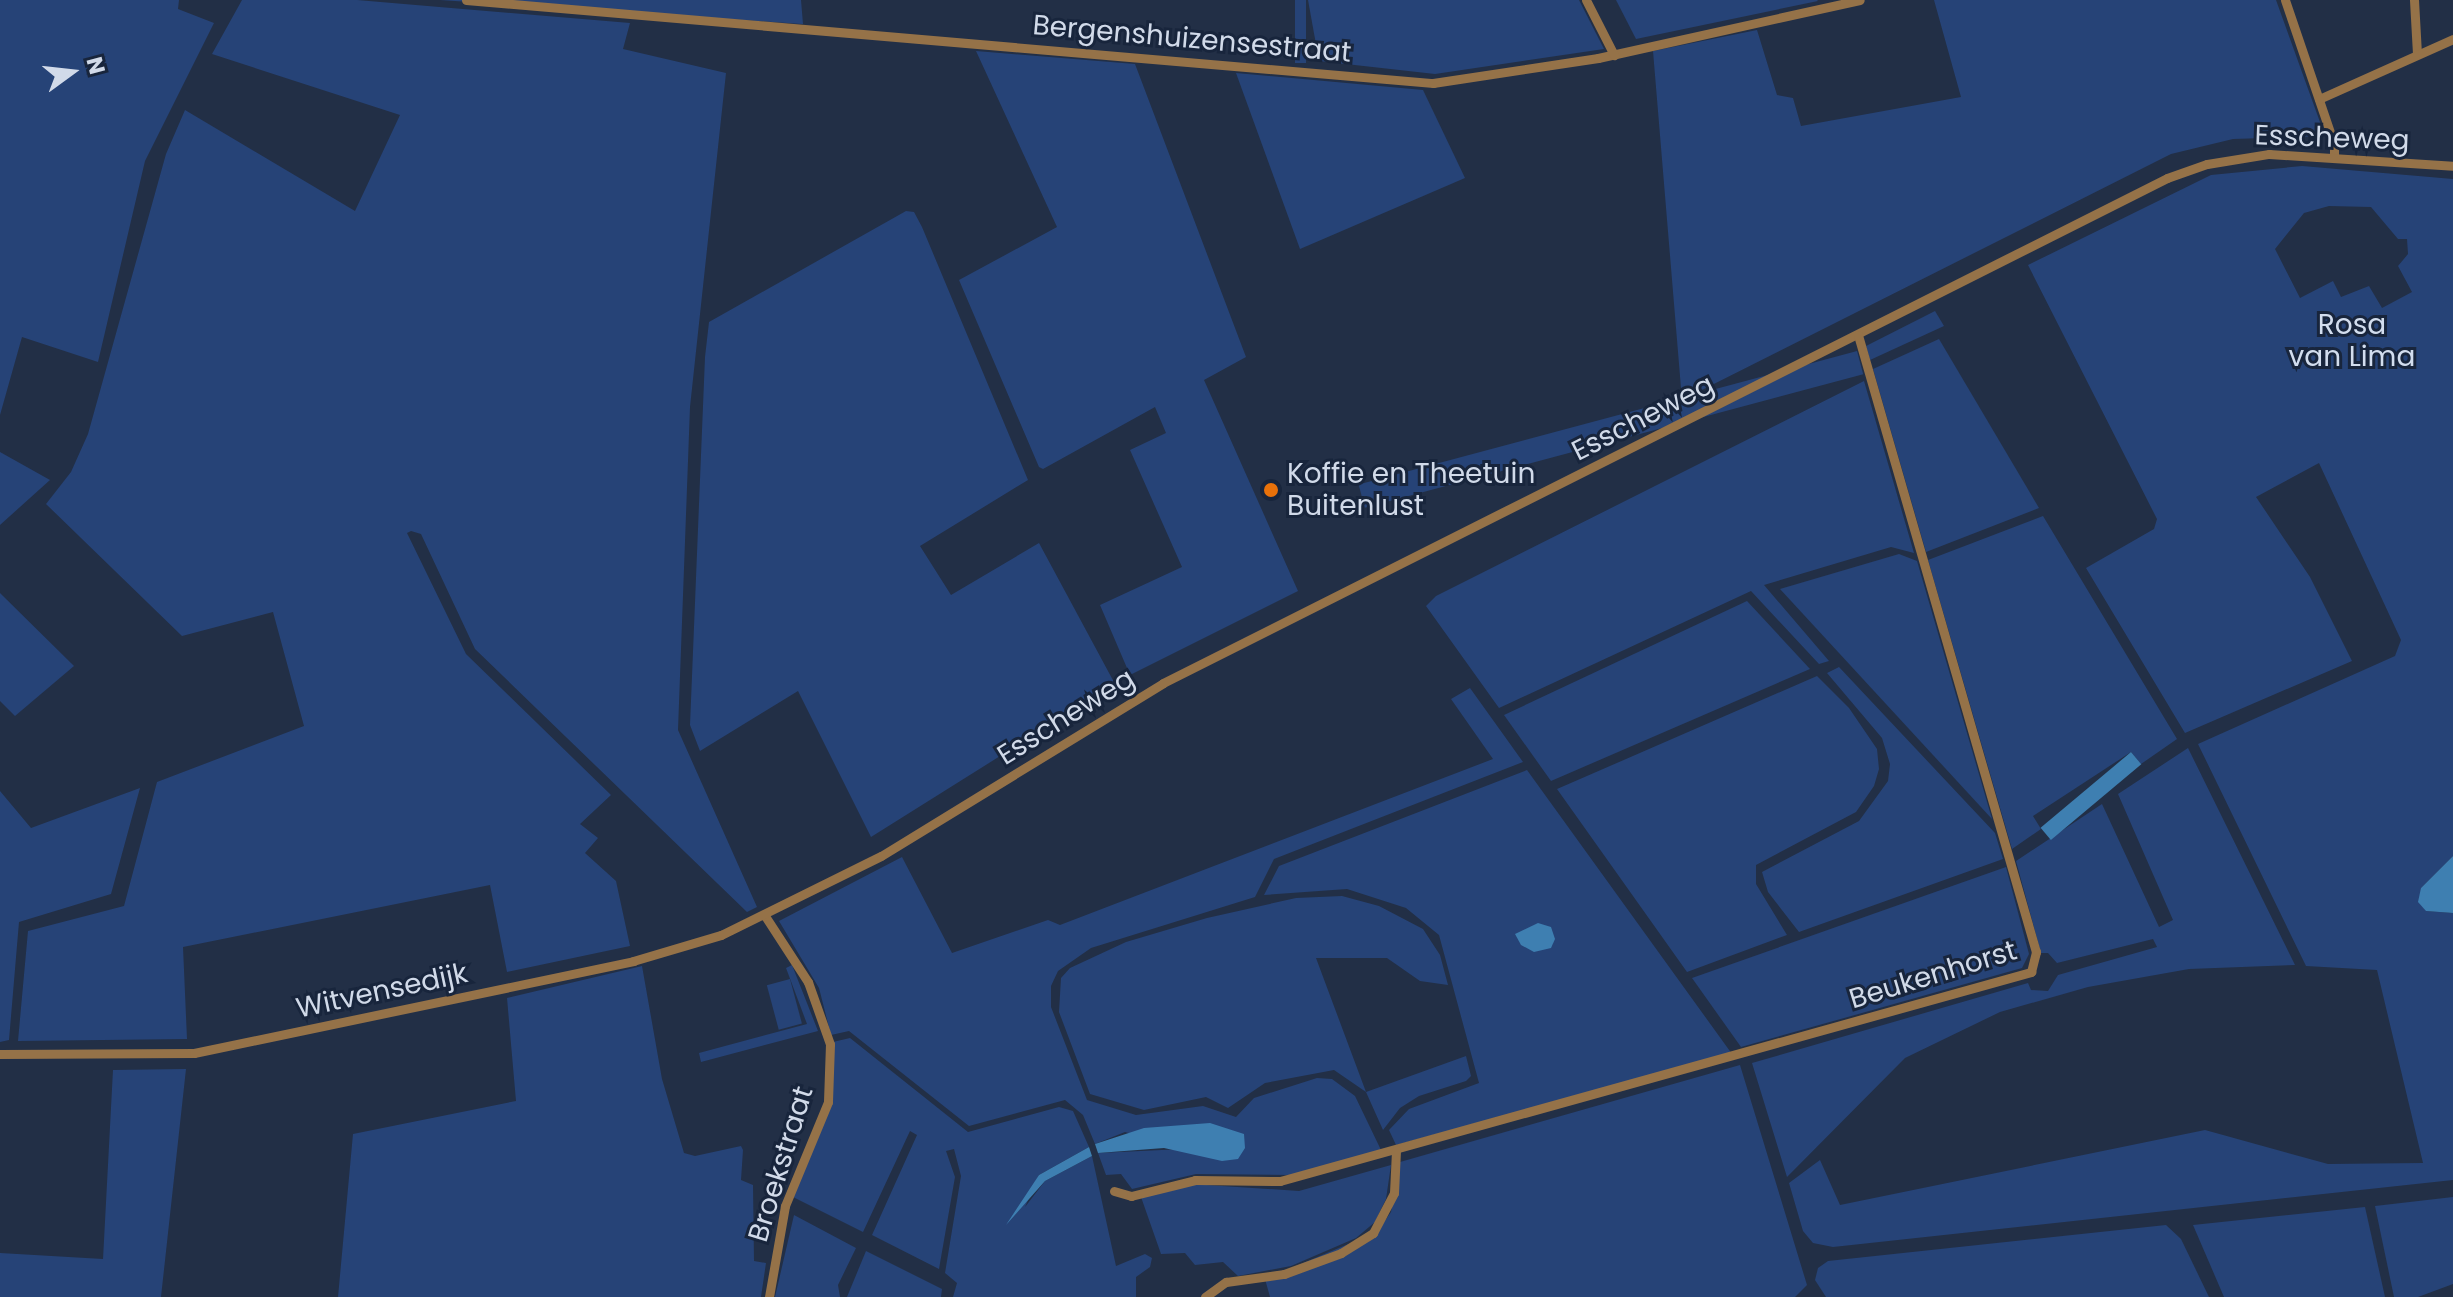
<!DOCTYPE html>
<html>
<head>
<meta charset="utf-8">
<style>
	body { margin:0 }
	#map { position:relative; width:2453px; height:1297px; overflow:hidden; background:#222f46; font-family:Poppins,sans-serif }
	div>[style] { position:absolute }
	.green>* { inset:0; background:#264377; transform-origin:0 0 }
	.water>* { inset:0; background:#3e7fb1; transform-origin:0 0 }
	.minor>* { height:9px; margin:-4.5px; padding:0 4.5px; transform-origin:4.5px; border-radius:4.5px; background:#957248 }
	.dots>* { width:22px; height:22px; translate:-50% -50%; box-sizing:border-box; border:4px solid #18253c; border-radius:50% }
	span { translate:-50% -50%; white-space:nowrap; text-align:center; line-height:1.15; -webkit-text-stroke:6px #18253c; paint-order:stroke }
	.street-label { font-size:28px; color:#d1dae9 }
	.park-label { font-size:28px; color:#d2ddee }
	.poi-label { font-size:28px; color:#d1dae9 }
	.left { translate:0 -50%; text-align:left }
	.north { position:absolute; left:32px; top:32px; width:80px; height:80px; -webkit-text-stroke:6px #18253c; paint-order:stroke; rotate:75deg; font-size:22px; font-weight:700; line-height:32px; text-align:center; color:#d1dae9 }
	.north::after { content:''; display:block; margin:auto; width:28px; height:36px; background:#d1dae9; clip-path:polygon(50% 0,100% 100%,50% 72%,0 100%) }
</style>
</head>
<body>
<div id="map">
	<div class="green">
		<div style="clip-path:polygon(0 0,179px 0,178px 9px,214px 23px,145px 161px,98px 362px,22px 337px,0 415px)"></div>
		<div style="clip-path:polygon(242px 0,357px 0,630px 23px,623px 49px,726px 73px,690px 407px,678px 730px,757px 907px,747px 912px,475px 649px,421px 534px,411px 531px,407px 533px,466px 654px,611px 795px,580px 824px,598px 838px,585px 853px,616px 881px,630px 946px,507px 972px,490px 885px,183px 947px,187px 1039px,18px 1041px,28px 931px,124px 906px,157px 782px,304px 726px,273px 612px,182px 636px,46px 504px,71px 472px,88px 434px,166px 154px,185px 110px,355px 211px,400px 115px,212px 54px)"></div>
		<div style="clip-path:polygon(440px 0,801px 0,803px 24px,802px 24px)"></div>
		<div style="left:1295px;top:0;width:11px;height:63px"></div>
		<div style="clip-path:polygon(1308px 0,1579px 0,1604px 49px,1435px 74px,1319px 61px)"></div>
		<div style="clip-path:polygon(1616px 0,1817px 0,1818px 1px,1636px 39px)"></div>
		<div style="clip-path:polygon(1934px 0,2276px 0,2325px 136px,2233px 139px,2171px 154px,1682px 400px,1653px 51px,1757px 30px,1777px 95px,1793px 98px,1801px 126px,1961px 97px)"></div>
		<div style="clip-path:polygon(976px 51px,1135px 64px,1246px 357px,1204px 380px,1298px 591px,1130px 675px,1100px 605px,1182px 567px,1130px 450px,1166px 433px,1155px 407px,1043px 469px,1039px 467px,959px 280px,1057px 227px)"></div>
		<div style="clip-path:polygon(1236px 73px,1423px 90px,1465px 178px,1300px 249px)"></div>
		<div style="clip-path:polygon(evenodd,2302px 166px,2453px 179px,2453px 856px,2421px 888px,2426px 911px,2453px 913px,2453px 1180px,1833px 1247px,1813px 1243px,1803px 1231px,1789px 1183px,1820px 1160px,1840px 1205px,2205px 1130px,2328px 1164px,2423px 1163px,2377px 970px,2306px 966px,2198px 744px,2395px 656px,2401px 640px,2319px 463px,2256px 497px,2310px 577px,2352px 661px,2185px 733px,2086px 568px,2154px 529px,2157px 519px,2028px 265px,2211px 175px,2302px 166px,2329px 206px,2371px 207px,2398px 239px,2407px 239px,2408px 254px,2398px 266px,2412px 292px,2382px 308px,2369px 286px,2341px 297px,2333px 281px,2300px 298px,2275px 249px,2304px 213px,2329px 206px)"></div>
		<div style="clip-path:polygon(906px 211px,914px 212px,922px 227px,1028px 480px,920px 546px,951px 595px,1039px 543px,1115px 684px,871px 837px,798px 691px,700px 751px,690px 725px,705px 357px,709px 322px)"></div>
		<div style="clip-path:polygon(1935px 311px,1944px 326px,1870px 360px,1866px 346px)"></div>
		<div style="clip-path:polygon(1939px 339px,2039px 508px,1926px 552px,1873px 369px)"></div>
		<div style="left:1857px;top:351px;width:24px;height:516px;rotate:75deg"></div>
		<div style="clip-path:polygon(1864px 381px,1914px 553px,1891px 547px,1764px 585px,1829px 661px,1819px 664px,1751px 591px,1499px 708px,1426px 606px,1436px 596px)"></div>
		<div style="clip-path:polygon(0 452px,50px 480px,0 525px)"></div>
		<div style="clip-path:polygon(2043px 516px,2177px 739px,2141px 764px,2131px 752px,2033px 816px,2041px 829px,2012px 849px,1928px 560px)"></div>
		<div style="clip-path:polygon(1899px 554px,1917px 561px,1992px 819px,1780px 589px)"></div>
		<div style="clip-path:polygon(0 593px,74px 666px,15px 716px,0 701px)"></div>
		<div style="clip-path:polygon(1747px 601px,1810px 669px,1551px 781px,1504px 715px)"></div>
		<div style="clip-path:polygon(1839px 667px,1995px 833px,2003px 859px,1799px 932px,1768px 892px,1762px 872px,1859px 821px,1888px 781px,1890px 764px,1882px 738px,1827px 673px)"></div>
		<div style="clip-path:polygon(1817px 676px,1849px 708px,1877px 749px,1879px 769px,1874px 786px,1856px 812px,1756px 865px,1756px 884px,1787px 935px,1687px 972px,1557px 789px)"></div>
		<div style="clip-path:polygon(1470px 688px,1523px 762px,1274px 859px,1255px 897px,1091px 948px,1058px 971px,1051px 986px,1051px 1007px,1087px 1100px,1136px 1115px,1203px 1106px,1236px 1117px,1254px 1098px,1317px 1078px,1332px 1079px,1355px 1096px,1381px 1150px,1291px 1175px,1196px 1174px,1132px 1189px,1121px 1174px,1106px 1175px,1098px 1153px,1183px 1149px,1230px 1162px,1125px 1132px,1095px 1144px,1083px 1115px,1065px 1100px,969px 1126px,849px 1031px,831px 1035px,819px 988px,779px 921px,902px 857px,952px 953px,1048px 920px,1060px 925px,1493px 759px,1451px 699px)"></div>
		<div style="clip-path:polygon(2188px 748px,2295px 965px,2189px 969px,2088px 987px,2000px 1012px,1905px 1058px,1787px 1177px,1752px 1063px,2028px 983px,2031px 990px,2048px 991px,2058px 975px,2157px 947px,2153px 939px,2057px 963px,2048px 953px,2041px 953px,2016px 861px,2102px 804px,2159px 927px,2173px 920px,2118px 794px)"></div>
		<div style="clip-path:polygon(1527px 770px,1732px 1054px,1396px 1145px,1389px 1130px,1409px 1109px,1479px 1083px,1439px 935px,1406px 908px,1347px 889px,1264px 895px,1279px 866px)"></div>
		<div style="clip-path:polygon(140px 788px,111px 894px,19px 922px,9px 1040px,0 1042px,0 791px,31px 828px)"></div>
		<div style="clip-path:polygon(2006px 867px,2029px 954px,2022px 968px,1741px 1047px,1692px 978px)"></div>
		<div style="clip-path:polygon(1342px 896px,1379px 906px,1423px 929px,1440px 955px,1448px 985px,1420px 981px,1387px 958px,1316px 958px,1366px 1092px,1466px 1056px,1471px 1076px,1466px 1081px,1419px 1096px,1400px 1108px,1383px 1130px,1366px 1092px,1334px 1070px,1265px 1083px,1228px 1108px,1206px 1097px,1144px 1110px,1090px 1094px,1059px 1012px,1061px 978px,1070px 968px,1126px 942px,1207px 918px,1296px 898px)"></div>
		<div style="clip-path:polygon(792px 965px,818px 1031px,701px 1062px,699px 1053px,807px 1024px,786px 968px)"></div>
		<div style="clip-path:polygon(642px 966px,662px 1079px,684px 1153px,695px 1156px,741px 1146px,743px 1150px,741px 1180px,753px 1185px,754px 1261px,766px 1263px,761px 1297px,338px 1297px,353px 1134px,516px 1101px,507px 998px)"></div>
		<div style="left:790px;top:979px;width:46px;height:24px;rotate:75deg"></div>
		<div style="clip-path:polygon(850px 1038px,968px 1132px,1059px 1107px,1073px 1111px,1089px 1147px,1039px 1175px,1025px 1207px,1045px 1181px,1092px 1156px,1116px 1266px,1145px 1254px,1152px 1258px,1150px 1267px,1136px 1277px,1136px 1297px,953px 1297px,957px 1283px,945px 1273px,961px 1176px,954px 1149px,946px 1151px,955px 1177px,939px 1269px,872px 1235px,917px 1135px,910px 1131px,863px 1232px,793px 1197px,828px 1111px,833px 1042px)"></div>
		<div style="clip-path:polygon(1740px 1065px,1807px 1285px,1795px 1297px,1270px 1297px,1265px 1279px,1377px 1232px,1391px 1212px,1400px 1162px)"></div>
		<div style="clip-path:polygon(186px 1069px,161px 1297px,0 1297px,0 1253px,103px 1259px,113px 1070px)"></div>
		<div style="clip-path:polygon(1391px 1165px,1386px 1199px,1375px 1222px,1356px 1238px,1291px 1266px,1238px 1276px,1223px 1262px,1195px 1265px,1185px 1253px,1161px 1254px,1141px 1197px,1191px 1184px,1299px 1191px)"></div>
		<div style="clip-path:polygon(2453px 1197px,2453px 1284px,2418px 1297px,2394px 1297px,2375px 1206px)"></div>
		<div style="clip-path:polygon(2365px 1207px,2385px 1297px,2224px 1297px,2193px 1225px)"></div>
		<div style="clip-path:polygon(794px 1215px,856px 1248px,838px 1285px,840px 1297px,775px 1297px)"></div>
		<div style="clip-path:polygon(2166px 1225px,2181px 1239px,2209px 1297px,1826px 1297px,1815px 1280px,1818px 1268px,1828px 1261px)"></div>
		<div style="clip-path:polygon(866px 1251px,942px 1289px,941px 1297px,847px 1297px)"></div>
	</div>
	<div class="water">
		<div style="left:2131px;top:752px;width:16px;height:118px;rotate:50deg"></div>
		<div style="clip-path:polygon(2453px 856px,2453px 913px,2426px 911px,2418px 902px,2421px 888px)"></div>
		<div style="clip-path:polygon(1538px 923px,1551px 927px,1555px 939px,1551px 948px,1534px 952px,1521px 945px,1515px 934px)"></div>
		<div style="clip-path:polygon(1210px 1123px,1244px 1134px,1245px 1148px,1238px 1159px,1222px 1161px,1164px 1148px,1098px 1153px,1095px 1144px,1144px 1128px)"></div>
		<div style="clip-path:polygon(1089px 1147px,1092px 1156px,1045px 1181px,1006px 1225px,1039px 1175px)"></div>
	</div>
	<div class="minor">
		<div style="left:466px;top:0;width:971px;rotate:4.91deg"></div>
		<div style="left:1433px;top:83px;width:167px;rotate:-8.6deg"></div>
		<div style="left:1598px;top:58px;width:268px;rotate:-12.5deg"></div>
		<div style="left:1586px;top:0;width:62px;rotate:63deg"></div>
		<div style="left:2285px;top:0;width:152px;rotate:71.2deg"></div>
		<div style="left:2334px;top:144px;width:13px;rotate:90deg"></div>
		<div style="left:2414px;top:0;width:53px;rotate:86.8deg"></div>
		<div style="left:2319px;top:99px;width:147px;rotate:-24.1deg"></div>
		<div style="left:765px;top:916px;width:79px;rotate:56.9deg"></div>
		<div style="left:808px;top:982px;width:66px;rotate:70.5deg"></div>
		<div style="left:830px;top:1044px;width:58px;rotate:92deg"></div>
		<div style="left:828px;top:1102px;width:113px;rotate:112.5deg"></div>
		<div style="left:785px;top:1206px;width:92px;rotate:100deg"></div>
		<div style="left:0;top:1054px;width:194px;rotate:-0.3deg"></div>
		<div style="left:194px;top:1053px;width:449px;rotate:-11.8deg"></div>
		<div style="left:633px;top:961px;width:92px;rotate:-16.5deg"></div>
		<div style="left:721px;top:935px;width:178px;rotate:-26.3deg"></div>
		<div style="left:881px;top:856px;width:331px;rotate:-31.5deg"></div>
		<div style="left:1163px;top:683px;width:1124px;rotate:-26.7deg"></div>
		<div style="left:2167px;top:178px;width:42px;rotate:-19.3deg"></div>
		<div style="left:2207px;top:164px;width:63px;rotate:-9.2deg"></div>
		<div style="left:2269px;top:154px;width:184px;rotate:3.7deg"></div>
		<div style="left:1114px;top:1191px;width:18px;rotate:16deg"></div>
		<div style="left:1131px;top:1196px;width:66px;rotate:-14deg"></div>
		<div style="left:1195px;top:1180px;width:85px;rotate:0.7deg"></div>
		<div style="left:1280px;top:1181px;width:780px;rotate:-15.55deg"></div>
		<div style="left:2031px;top:972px;width:21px;rotate:-76deg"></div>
		<div style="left:2036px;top:952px;width:642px;rotate:-106.09deg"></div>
		<div style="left:1205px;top:1297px;width:26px;rotate:-36deg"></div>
		<div style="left:1226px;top:1282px;width:59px;rotate:-7.9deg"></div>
		<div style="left:1284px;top:1274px;width:61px;rotate:-20.2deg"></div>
		<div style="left:1341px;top:1253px;width:38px;rotate:-32deg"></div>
		<div style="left:1373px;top:1233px;width:45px;rotate:-62.3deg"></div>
		<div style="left:1394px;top:1193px;width:43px;rotate:-87.3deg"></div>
	</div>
	<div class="dots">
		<div style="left:1271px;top:490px;background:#e8710a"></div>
	</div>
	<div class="street-label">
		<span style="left:1192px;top:39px;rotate:5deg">Bergenshuizensestraat</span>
		<span style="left:2332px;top:138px;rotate:2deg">Esscheweg</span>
		<span style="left:1643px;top:418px;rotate:-27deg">Esscheweg</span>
		<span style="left:1066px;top:717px;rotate:-32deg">Esscheweg</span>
		<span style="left:1933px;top:975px;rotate:-17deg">Beukenhorst</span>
		<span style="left:382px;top:991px;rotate:-12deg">Witvensedijk</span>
		<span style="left:781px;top:1164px;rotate:-73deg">Broekstraat</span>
	</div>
	<div class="park-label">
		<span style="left:2352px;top:341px">Rosa<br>van Lima</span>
	</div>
	<div class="poi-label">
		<span class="left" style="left:1287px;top:490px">Koffie en Theetuin<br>Buitenlust</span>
	</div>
	<div class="north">N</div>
</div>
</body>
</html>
